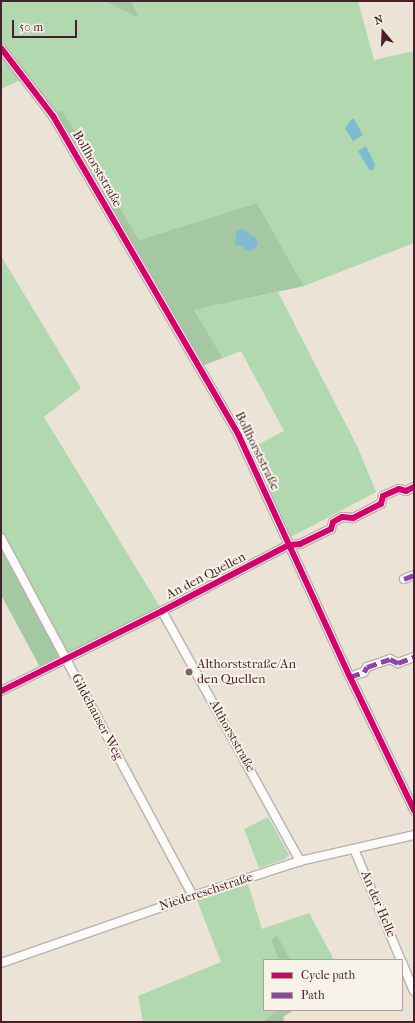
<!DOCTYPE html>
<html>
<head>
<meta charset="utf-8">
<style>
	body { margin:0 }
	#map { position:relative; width:415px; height:1023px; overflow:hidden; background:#eae3d6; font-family:"IM FELL French Canon",serif }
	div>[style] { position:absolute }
	.green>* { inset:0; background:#b1d8ae }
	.forest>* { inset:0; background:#a4c8a2 }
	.water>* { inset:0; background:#7ebad0 }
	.roads { filter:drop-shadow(1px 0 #bab2ab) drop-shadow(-1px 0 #bab2ab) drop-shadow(0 1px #bab2ab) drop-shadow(0 -1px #bab2ab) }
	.street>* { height:8px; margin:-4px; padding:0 4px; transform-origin:4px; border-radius:4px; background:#fcfbf9 }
	.quiet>* { height:5px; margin-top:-2.5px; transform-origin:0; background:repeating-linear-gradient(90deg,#8e44ad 0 10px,transparent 0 15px) }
	.cycleway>* { height:6px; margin:-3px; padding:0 3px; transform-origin:3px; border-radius:3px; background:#d6006c }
	.dots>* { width:11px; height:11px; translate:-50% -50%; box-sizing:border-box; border:2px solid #f7f3e8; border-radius:50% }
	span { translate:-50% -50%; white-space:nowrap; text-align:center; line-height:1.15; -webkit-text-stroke:4px #f7f3e8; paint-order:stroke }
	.street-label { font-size:13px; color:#4a1f2b }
	.poi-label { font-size:13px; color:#4a1f2b }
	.left { translate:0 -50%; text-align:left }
	.frame { position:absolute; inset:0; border:2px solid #4a1f2b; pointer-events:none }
	.legend { position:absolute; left:263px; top:959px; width:140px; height:52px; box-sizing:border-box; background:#f7f3e8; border:1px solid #b29e9c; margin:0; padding:5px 7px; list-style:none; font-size:12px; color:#4a1f2b }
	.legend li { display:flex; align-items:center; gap:8px; height:20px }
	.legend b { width:20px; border:1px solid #b29e9c }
	.north { position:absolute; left:363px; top:12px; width:40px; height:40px; -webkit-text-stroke:3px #f7f3e8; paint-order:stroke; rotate:341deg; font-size:11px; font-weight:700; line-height:16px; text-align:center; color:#4a1f2b }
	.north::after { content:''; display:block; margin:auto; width:14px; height:18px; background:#4a1f2b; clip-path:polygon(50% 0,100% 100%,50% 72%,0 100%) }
	.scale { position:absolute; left:12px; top:20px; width:65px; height:18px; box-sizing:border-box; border:2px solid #4a1f2b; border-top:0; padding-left:5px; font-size:12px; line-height:14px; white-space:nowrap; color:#4a1f2b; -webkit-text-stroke:3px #f7f3e8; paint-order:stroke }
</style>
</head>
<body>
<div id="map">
	<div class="green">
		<div style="clip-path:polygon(3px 1px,105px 1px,138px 17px,131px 1px,358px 1px,374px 60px,414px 51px,414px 243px,304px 286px,257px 203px,139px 240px,62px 110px,57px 114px,1px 41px,1px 3px)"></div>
		<div style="clip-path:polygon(1px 56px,21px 80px,1px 89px)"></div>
		<div style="clip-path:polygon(1px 256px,81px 388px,44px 417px,160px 607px,67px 654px,1px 531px)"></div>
		<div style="clip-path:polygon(278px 292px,358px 448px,376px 492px,289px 538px,249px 449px,284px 431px,241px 351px,223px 358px,194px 310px)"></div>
		<div style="clip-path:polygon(268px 817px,289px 855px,285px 859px,259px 868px,244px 829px)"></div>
		<div style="clip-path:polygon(248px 884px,262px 929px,309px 913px,334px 960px,291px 960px,277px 935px,271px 940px,279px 960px,264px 960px,264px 1010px,278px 1010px,262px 1022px,143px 1022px,138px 996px,221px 962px,197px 900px)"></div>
	</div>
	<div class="forest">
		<div style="clip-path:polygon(105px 1px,131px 1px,139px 18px)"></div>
		<div style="clip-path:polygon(62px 110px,139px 240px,257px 203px,304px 286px,194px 310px,223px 358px,204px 365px,53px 116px)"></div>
		<div style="clip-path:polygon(1px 547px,60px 656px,40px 667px,1px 595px)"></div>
		<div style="clip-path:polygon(277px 935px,291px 960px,279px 960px,271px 940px)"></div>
		<div style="clip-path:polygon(278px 1010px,294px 1010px,283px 1017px,285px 1022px,262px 1022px)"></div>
	</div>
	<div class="water">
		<div style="clip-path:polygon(352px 119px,354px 119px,363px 135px,353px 141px,345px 128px)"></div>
		<div style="clip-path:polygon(366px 146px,375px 164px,374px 169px,370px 171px,358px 151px)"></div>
		<div style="clip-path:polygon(242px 229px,255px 237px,257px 241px,258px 244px,251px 251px,244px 250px,242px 246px,235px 245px,237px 231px)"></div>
	</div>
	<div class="roads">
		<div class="street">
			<div style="left:1px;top:48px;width:86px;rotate:52.6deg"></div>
			<div style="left:53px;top:116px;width:370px;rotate:59.8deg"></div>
			<div style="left:239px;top:436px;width:265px;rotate:65.3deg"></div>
			<div style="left:350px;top:677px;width:148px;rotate:64.3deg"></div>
			<div style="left:1px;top:538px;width:406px;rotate:61.8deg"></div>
			<div style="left:404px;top:579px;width:11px;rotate:-22deg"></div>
			<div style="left:162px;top:611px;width:286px;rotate:61.1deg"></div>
			<div style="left:350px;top:677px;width:15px;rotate:-20deg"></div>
			<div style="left:364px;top:672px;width:6px;rotate:-59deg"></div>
			<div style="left:367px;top:667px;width:24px;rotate:-19deg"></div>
			<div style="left:390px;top:659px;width:9px;rotate:27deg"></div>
			<div style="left:398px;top:663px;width:17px;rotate:-21deg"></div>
			<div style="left:1px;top:691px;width:180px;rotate:-26.4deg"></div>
			<div style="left:162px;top:611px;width:143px;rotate:-27.5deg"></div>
			<div style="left:289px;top:545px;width:11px;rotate:-5deg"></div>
			<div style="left:300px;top:544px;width:34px;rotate:-26deg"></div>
			<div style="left:331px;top:529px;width:7px;rotate:-74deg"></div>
			<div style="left:333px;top:522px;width:10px;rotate:-29deg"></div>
			<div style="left:342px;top:517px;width:11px;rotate:5deg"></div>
			<div style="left:353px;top:518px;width:31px;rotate:-27deg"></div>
			<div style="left:381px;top:504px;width:8px;rotate:-76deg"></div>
			<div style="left:383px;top:496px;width:17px;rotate:-24deg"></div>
			<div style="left:399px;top:489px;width:7px;rotate:16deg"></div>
			<div style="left:406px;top:491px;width:9px;rotate:-27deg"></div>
			<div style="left:354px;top:849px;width:121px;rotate:67.1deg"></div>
			<div style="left:402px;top:962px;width:31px;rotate:68deg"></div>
			<div style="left:1px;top:963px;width:203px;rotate:-19.2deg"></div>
			<div style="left:193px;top:896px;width:113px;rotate:-18.1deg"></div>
			<div style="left:300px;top:861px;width:117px;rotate:-12.8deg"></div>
		</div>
	</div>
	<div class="quiet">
		<div style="left:404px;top:579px;width:11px;rotate:-22deg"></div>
		<div style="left:350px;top:677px;width:15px;rotate:-20deg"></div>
		<div style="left:364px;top:672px;width:6px;rotate:-59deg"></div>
		<div style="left:367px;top:667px;width:24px;rotate:-19deg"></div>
		<div style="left:390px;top:659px;width:9px;rotate:27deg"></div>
		<div style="left:398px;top:663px;width:17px;rotate:-21deg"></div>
	</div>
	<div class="cycleway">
		<div style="left:1px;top:48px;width:86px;rotate:52.6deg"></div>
		<div style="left:53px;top:116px;width:370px;rotate:59.8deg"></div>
		<div style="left:239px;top:436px;width:265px;rotate:65.3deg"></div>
		<div style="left:350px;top:677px;width:148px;rotate:64.3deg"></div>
		<div style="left:1px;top:691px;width:180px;rotate:-26.4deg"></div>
		<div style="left:162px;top:611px;width:143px;rotate:-27.5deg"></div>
		<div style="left:289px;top:545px;width:11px;rotate:-5deg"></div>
		<div style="left:300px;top:544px;width:34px;rotate:-26deg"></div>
		<div style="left:331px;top:529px;width:7px;rotate:-74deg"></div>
		<div style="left:333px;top:522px;width:10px;rotate:-29deg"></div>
		<div style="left:342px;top:517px;width:11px;rotate:5deg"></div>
		<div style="left:353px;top:518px;width:31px;rotate:-27deg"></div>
		<div style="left:381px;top:504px;width:8px;rotate:-76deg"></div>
		<div style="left:383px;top:496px;width:17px;rotate:-24deg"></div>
		<div style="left:399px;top:489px;width:7px;rotate:16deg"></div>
		<div style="left:406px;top:491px;width:9px;rotate:-27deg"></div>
	</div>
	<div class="dots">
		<div style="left:189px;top:672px;background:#826467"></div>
	</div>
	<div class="street-label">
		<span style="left:97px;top:169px;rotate:60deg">Bollhorststraße</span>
		<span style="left:257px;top:451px;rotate:64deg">Bollhorststraße</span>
		<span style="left:206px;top:576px;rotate:-27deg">An den Quellen</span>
		<span style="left:97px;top:717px;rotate:62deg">Gildehauser Weg</span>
		<span style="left:232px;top:736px;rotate:61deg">Althorststraße</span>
		<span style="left:206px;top:892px;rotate:-18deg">Niedereschstraße</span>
		<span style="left:378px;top:904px;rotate:67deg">An der Helle</span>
	</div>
	<div class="poi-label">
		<span class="left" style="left:197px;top:672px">Althorststraße/An<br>den Quellen</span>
	</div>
	<div class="frame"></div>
	<ul class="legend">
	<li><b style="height:5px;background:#d6006c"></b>Cycle path</li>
	<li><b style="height:5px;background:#8e44ad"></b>Path</li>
	</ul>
	<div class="north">N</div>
	<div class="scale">50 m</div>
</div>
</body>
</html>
